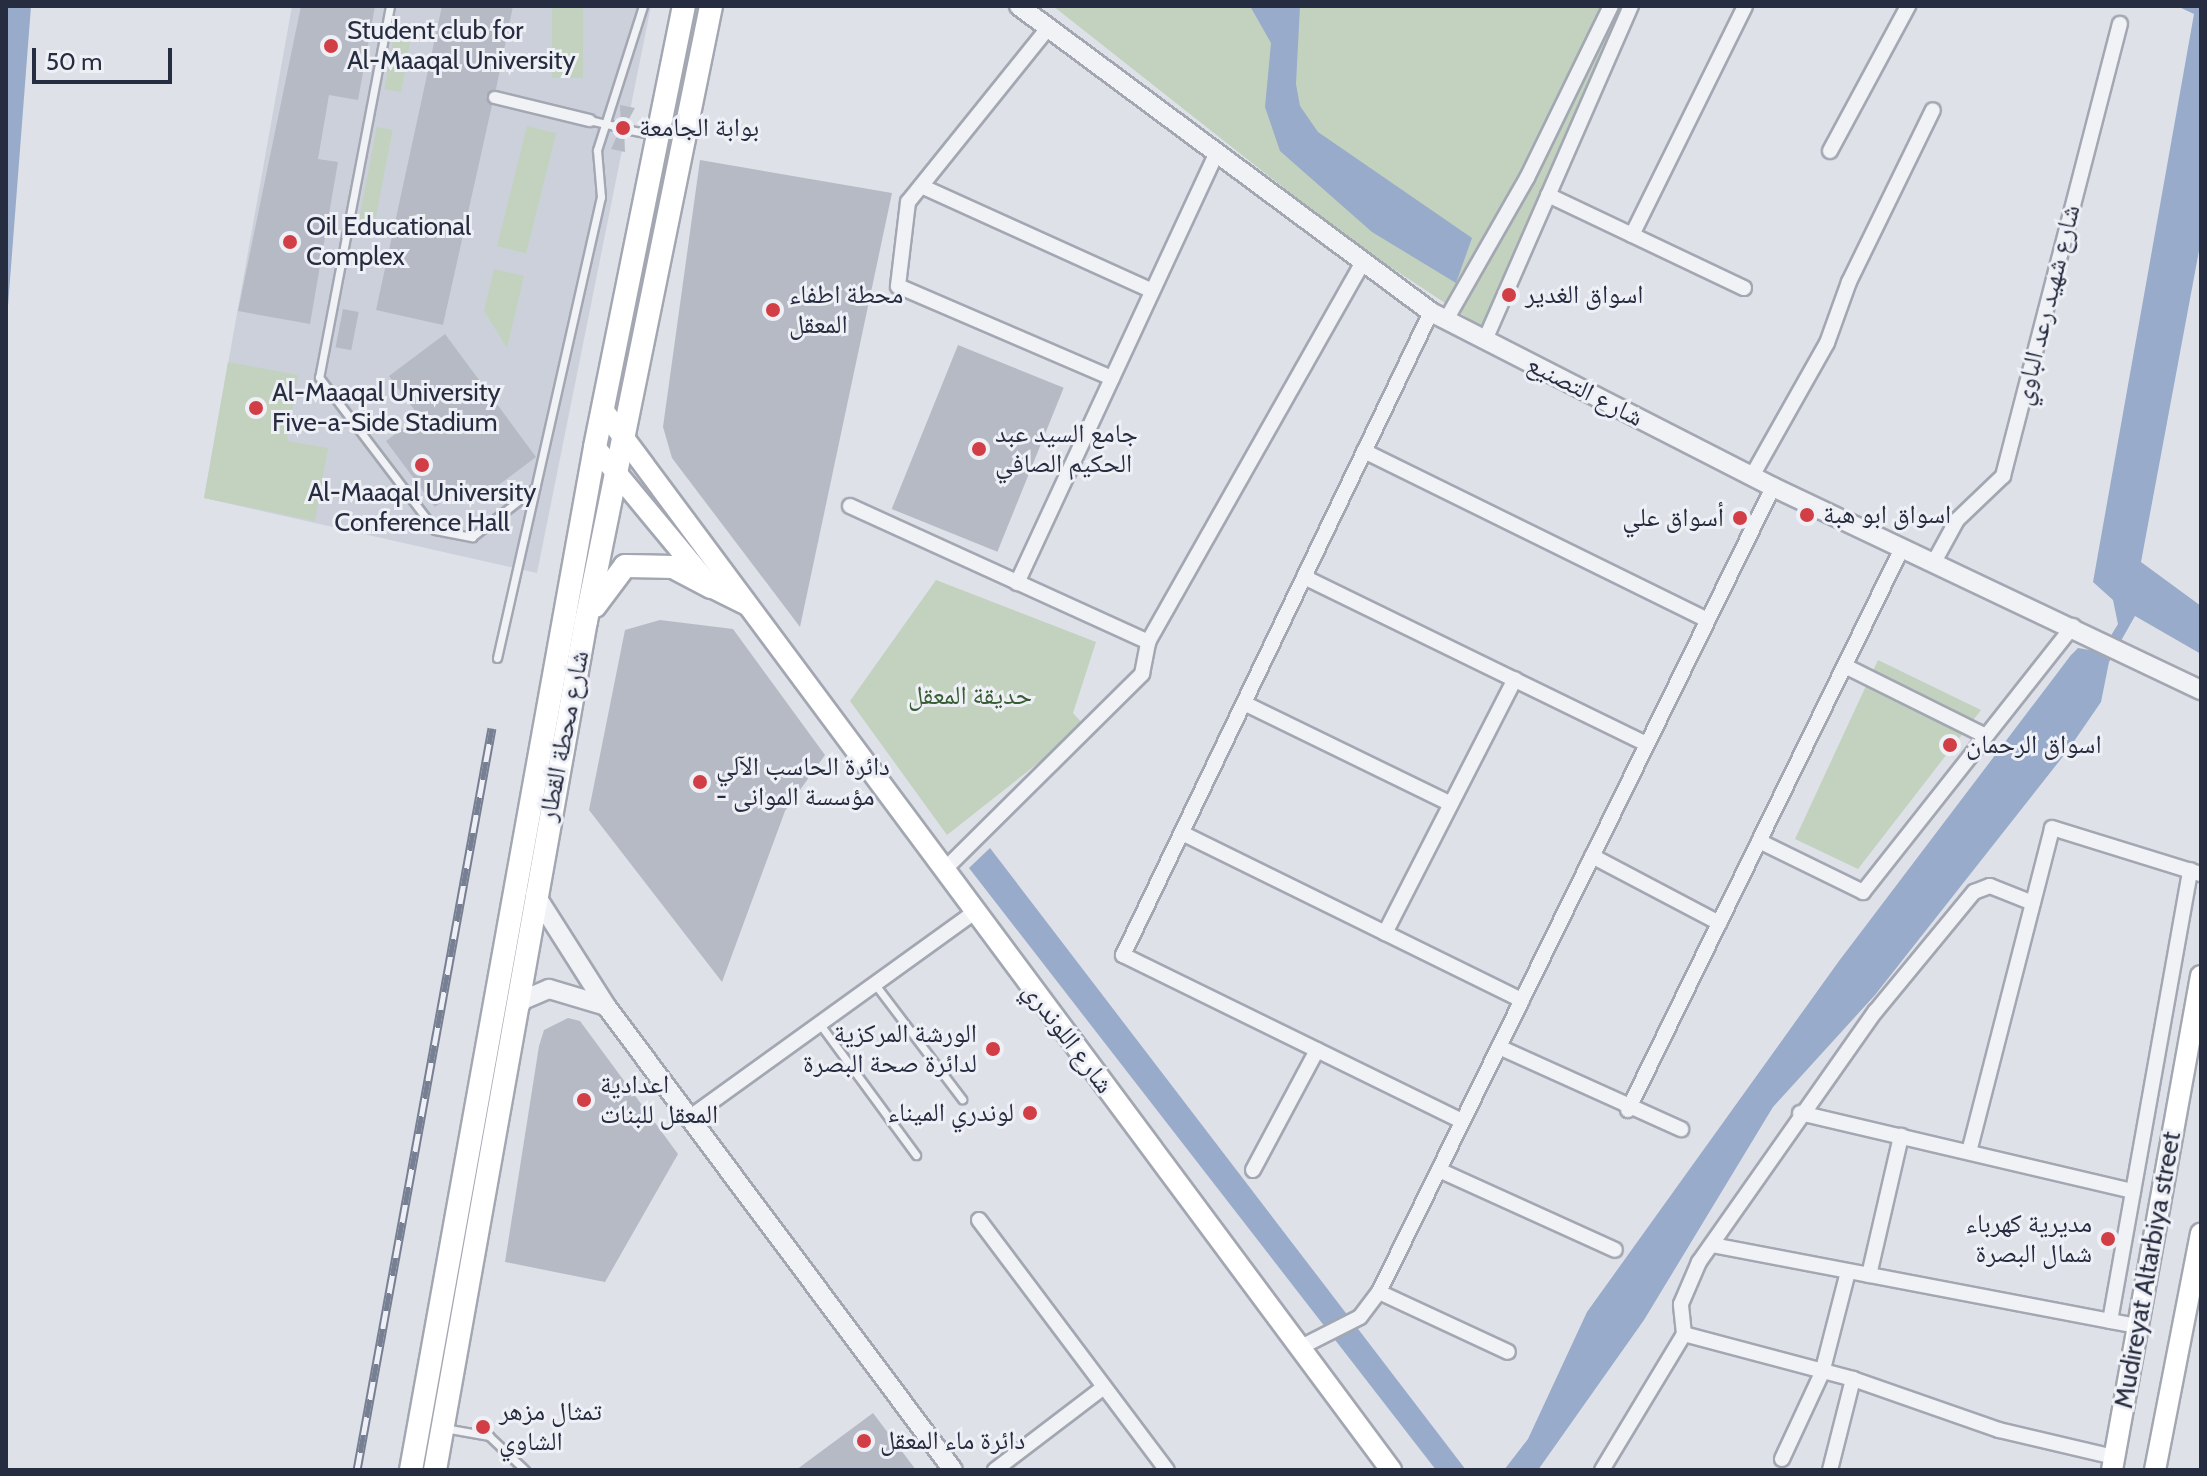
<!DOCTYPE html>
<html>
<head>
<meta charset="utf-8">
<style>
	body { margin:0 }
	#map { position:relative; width:2207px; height:1476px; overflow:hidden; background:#dee1e8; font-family:Cabin,"Noto Naskh Arabic",sans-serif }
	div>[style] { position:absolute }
	.built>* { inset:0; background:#ccd0da }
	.green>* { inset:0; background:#c2d2bf; transform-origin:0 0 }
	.water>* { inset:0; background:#98abca }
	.building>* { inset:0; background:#b5bac5; transform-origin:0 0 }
	.roads { filter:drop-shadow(2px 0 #a3a7b2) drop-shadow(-2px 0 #a3a7b2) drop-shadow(0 2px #a3a7b2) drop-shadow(0 -2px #a3a7b2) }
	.service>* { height:7px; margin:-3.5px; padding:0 3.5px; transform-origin:3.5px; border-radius:3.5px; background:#f1f2f6 }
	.pedestrian>* { height:11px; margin:-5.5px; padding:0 5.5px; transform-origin:5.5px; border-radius:5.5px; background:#f1f2f6 }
	.minor>* { height:14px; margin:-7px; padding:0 7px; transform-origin:7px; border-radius:7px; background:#f1f2f6 }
	.tertiary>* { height:18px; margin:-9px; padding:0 9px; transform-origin:9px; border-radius:9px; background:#f1f2f6 }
	.secondary>* { height:20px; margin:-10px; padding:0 10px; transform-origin:10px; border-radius:10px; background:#fff }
	.primary>* { height:22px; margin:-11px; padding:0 11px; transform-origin:11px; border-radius:11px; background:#fff }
	.rail>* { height:9px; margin-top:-4.5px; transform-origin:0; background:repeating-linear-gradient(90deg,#eef0f6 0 18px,#777f92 0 36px); box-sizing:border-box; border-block:2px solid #777f92 }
	.dots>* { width:22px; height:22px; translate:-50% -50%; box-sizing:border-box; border:4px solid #eef0f6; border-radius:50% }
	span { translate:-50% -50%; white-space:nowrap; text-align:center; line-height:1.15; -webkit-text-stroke:6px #eef0f6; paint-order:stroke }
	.poi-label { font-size:26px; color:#272d40 }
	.left { translate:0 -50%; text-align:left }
	.right { translate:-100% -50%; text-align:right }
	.street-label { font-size:26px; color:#272d40 }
	.park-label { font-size:26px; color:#375c34 }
	.frame { position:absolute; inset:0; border:8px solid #272d40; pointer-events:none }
	.scale { position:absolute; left:32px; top:48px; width:140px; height:36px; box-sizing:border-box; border:4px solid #272d40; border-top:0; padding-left:10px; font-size:24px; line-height:28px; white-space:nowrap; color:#272d40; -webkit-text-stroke:6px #eef0f6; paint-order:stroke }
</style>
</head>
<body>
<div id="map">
	<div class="built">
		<div style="clip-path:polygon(292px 6px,651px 6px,537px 573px,204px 498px)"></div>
	</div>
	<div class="green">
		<div style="left:552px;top:6px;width:31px;height:72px"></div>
		<div style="clip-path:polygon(1053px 6px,1623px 6px,1483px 328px,1351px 241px)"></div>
		<div style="left:394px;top:35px;width:17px;height:55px;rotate:10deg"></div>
		<div style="left:527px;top:126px;width:30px;height:124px;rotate:14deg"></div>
		<div style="left:377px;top:127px;width:16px;height:108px;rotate:11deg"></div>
		<div style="clip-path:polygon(494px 269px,524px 276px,507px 348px,484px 311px)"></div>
		<div style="clip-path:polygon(228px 362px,298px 375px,287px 441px,328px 448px,315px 521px,204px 498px)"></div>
		<div style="clip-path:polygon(936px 580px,1096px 642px,1073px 713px,1085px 726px,947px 835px,850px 701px)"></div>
		<div style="clip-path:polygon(1878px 660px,1981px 710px,1858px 869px,1795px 839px)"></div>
	</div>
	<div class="water">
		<div style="clip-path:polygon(6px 6px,31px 6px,6px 332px)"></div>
		<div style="clip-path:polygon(1250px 6px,1300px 6px,1296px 84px,1300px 106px,1318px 132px,1472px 238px,1456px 283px,1372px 232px,1280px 151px,1265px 107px,1271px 43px)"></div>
		<div style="clip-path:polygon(2177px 6px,2201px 6px,2201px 240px,2141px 562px,2201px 606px,2201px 654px,2135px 616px,2109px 662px,2101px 702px,2068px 750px,1875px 995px,1773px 1107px,1644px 1320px,1538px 1470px,1504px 1470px,1528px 1439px,1587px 1312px,1839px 961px,2071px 655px,2078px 648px,2101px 652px,2118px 624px,2113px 600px,2093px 582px,2194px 14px)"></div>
		<div style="clip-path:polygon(990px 848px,1466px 1470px,1436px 1470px,969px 868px)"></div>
	</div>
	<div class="building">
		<div style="clip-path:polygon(301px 6px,375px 6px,358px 100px,329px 95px,318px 159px,338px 162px,310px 324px,238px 311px)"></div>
		<div style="clip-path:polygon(442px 6px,513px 6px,496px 89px,486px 96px,492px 105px,443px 325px,376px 310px)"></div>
		<div style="clip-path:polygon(620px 105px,635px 108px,624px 128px,625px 152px,611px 149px,621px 127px)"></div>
		<div style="clip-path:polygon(700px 160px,892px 193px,800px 627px,672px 458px,663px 427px)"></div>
		<div style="left:343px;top:309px;width:16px;height:39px;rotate:11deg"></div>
		<div style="clip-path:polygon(445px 334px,536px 457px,480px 499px,468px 483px,435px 507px,386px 441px,419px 416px,389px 376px)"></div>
		<div style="left:958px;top:345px;width:114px;height:177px;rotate:22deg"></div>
		<div style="clip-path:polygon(660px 620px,733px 629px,825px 755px,785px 811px,722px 982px,589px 810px,625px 630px)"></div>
		<div style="clip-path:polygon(568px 1018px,580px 1021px,678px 1154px,605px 1282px,505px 1262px,539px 1046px,544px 1030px)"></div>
		<div style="clip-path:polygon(873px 1413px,916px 1470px,796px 1470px)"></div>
	</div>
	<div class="roads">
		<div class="service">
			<div style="left:390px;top:6px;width:378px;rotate:100.8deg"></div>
			<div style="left:319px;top:377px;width:192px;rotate:52.8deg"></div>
			<div style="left:435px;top:530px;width:38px;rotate:11deg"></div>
			<div style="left:472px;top:537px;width:80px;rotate:-37.9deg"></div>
			<div style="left:589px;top:120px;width:27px;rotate:13deg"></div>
			<div style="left:630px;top:130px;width:26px;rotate:11deg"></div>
			<div style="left:497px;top:658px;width:473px;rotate:-77.3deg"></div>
			<div style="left:601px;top:197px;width:47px;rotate:-94.9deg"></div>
			<div style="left:597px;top:150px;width:151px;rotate:-72.3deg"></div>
			<div style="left:874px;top:983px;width:146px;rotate:52.8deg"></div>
			<div style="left:819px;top:1023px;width:164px;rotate:53.7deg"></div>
			<div style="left:444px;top:1428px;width:46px;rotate:10.1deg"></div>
			<div style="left:489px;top:1436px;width:50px;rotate:43.4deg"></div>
		</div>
		<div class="pedestrian">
			<div style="left:494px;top:97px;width:98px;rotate:13.6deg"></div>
		</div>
		<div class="minor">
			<div style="left:1048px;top:28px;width:223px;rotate:128.8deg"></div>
			<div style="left:908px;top:202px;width:85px;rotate:96.8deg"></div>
			<div style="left:898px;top:286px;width:233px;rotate:23.3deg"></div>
			<div style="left:1830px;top:151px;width:165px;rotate:-61.7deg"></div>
			<div style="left:921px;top:186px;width:254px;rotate:24.4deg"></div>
			<div style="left:1548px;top:195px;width:217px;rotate:25.4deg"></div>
			<div style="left:1632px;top:235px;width:255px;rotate:-63.7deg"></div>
			<div style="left:1431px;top:312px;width:713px;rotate:115.59deg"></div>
			<div style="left:1123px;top:955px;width:377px;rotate:26.1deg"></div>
			<div style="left:1446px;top:320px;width:163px;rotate:-60.3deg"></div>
			<div style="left:1527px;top:178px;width:191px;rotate:-64deg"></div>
			<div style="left:1485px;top:340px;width:365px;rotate:-66.4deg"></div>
			<div style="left:1364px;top:451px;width:383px;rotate:26.2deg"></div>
			<div style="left:1752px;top:476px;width:153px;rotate:-60.6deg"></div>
			<div style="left:1827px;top:343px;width:65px;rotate:-70.2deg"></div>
			<div style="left:1849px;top:282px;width:191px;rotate:-64deg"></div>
			<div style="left:850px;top:506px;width:328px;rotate:24.5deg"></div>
			<div style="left:1933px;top:564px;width:50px;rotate:-61.4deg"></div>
			<div style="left:1957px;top:520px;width:64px;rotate:-43.7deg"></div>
			<div style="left:2003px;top:476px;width:467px;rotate:-75.5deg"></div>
			<div style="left:1304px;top:577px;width:381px;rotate:26deg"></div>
			<div style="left:1017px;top:583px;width:473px;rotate:-65.1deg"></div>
			<div style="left:1845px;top:666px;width:157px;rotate:26.4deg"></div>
			<div style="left:1244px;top:703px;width:230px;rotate:26deg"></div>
			<div style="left:1182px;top:833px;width:379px;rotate:26.2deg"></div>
			<div style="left:1759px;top:841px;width:116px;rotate:26.1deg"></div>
			<div style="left:1863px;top:892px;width:339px;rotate:-51.7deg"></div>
			<div style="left:1592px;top:856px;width:144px;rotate:27.8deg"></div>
			<div style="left:944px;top:870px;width:279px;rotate:-44.7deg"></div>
			<div style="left:1142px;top:674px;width:33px;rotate:-79deg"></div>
			<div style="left:1148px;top:642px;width:435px;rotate:-60.5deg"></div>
			<div style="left:1385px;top:933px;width:285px;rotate:-62.9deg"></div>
			<div style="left:1499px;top:1047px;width:200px;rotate:24.3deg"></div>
			<div style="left:1628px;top:1110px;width:623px;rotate:-64.01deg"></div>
			<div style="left:1800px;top:1113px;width:342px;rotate:13.2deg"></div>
			<div style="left:689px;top:1118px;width:352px;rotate:-35.8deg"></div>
			<div style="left:1969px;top:1152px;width:334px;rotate:-75.6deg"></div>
			<div style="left:2052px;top:828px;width:156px;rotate:17.2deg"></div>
			<div style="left:1253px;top:1170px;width:136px;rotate:-61.9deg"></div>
			<div style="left:1439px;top:1170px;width:193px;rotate:24.4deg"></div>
			<div style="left:979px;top:1220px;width:313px;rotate:53.1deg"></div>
			<div style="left:1712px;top:1245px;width:434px;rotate:10.8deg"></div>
			<div style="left:1869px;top:1275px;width:143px;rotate:-77deg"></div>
			<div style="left:1379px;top:1292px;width:142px;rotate:24.9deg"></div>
			<div style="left:2110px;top:1321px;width:458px;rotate:-79.9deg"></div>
			<div style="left:1684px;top:1334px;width:175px;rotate:14.9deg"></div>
			<div style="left:1853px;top:1379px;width:155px;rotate:19.3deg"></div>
			<div style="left:1999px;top:1430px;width:118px;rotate:13.2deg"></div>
			<div style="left:1299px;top:1348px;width:68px;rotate:-26.9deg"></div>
			<div style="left:1360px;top:1317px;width:31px;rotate:-53deg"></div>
			<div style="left:1379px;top:1292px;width:896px;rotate:-63.92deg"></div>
			<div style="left:1782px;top:1459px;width:95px;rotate:-65.1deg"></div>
			<div style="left:1822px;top:1373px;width:104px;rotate:-75.6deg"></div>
			<div style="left:995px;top:1470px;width:137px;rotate:-37.3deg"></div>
			<div style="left:1602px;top:1470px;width:159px;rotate:-58.9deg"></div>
			<div style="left:1684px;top:1334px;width:30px;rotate:-96deg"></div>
			<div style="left:1681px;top:1304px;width:46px;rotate:-66.8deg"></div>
			<div style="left:1699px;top:1262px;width:306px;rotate:-54.9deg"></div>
			<div style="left:1875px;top:1012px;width:156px;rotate:-50.5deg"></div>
			<div style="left:1974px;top:892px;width:17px;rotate:-21deg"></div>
			<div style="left:1990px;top:886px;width:46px;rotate:21.6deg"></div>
			<div style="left:1830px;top:1470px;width:94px;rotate:-75.8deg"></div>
		</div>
		<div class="tertiary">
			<div style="left:1019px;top:6px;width:513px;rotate:36.6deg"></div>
			<div style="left:1431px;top:312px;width:384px;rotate:27.1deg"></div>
			<div style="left:1773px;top:487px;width:474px;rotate:25.4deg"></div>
			<div style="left:535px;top:894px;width:133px;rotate:57.6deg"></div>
			<div style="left:606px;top:1006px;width:579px;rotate:53.21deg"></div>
			<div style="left:517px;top:1010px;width:12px;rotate:-59deg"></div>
			<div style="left:523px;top:1000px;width:28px;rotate:-23deg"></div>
			<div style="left:549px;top:989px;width:59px;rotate:16.6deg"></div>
		</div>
		<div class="secondary">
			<div style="left:603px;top:410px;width:1321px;rotate:53.37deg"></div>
			<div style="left:595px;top:447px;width:182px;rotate:50.4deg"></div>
			<div style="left:711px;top:587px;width:40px;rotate:26.6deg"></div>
			<div style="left:2112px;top:1470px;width:502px;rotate:-79.79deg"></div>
			<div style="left:2155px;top:1470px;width:241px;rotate:-79deg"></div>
		</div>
		<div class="primary">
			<div style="left:595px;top:606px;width:50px;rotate:-53.1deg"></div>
			<div style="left:625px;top:566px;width:48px;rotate:1.2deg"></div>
			<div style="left:673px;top:567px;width:43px;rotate:27.8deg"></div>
			<div style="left:411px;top:1470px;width:1039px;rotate:-79.8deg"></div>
			<div style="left:595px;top:447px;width:450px;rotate:-78.6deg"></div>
			<div style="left:435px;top:1470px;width:862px;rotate:-79.92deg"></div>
			<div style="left:586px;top:621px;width:628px;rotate:-78.51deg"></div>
		</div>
	</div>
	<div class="rail">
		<div style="left:357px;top:1470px;width:754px;rotate:-79.69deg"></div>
	</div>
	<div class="dots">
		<div style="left:331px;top:46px;background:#d23e46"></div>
		<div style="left:623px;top:128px;background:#d23e46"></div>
		<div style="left:290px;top:242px;background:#d23e46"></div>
		<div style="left:1509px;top:295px;background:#d23e46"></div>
		<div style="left:773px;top:310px;background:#d23e46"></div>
		<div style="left:256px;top:408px;background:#d23e46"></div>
		<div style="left:979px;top:449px;background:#d23e46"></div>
		<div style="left:422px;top:465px;background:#d23e46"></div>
		<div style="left:1807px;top:515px;background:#d23e46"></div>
		<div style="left:1740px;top:518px;background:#d23e46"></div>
		<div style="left:1950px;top:745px;background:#d23e46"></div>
		<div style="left:700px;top:782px;background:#d23e46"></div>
		<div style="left:993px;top:1049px;background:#d23e46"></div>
		<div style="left:584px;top:1100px;background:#d23e46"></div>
		<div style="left:1030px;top:1113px;background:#d23e46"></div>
		<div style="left:2108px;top:1239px;background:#d23e46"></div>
		<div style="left:483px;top:1427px;background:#d23e46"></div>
		<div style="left:864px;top:1441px;background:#d23e46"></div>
	</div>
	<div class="poi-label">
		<span class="left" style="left:347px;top:46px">Student club for<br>Al-Maaqal University</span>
		<span class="left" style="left:639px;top:128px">بوابة الجامعة</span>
		<span class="left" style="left:306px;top:242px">Oil Educational<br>Complex</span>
		<span class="left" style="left:789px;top:310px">محطة اطفاء<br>المعقل</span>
		<span class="left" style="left:1525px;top:295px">اسواق الغدير</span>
		<span class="left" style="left:272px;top:408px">Al-Maaqal University<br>Five-a-Side Stadium</span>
		<span class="left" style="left:995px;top:449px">جامع السيد عبد<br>الحكيم الصافي</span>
		<span style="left:422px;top:508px">Al-Maaqal University<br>Conference Hall</span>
		<span class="left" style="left:1823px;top:515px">اسواق ابو هبة</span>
		<span class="right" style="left:1724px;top:518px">أسواق علي</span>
		<span class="left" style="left:1966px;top:745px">اسواق الرحمان</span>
		<span class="left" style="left:716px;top:782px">دائرة الحاسب الآلي<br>- مؤسسة الموانى</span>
		<span class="right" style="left:977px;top:1049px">الورشة المركزية<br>لدائرة صحة البصرة</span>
		<span class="left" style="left:600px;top:1100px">اعدادية<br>المعقل للبنات</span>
		<span class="right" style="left:1014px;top:1113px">لوندري الميناء</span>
		<span class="right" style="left:2092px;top:1239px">مديرية كهرباء<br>شمال البصرة</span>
		<span class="left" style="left:499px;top:1427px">تمثال مزهر<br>الشاوي</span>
		<span class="left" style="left:880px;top:1441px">دائرة ماء المعقل</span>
	</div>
	<div class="street-label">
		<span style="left:2047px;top:305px;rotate:-76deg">شارع شهيد رعد الباوي</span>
		<span style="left:1585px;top:391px;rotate:27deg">شارع التصنيع</span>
		<span style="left:564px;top:736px;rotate:-79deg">شارع محطة القطار</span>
		<span style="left:1068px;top:1038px;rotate:53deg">شارع اللوندري</span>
		<span style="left:2148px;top:1270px;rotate:-80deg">Mudireyat Altarbiya street</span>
	</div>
	<div class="park-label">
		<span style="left:970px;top:696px">حديقة المعقل</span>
	</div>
	<div class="frame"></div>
	<div class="scale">50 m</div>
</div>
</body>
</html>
